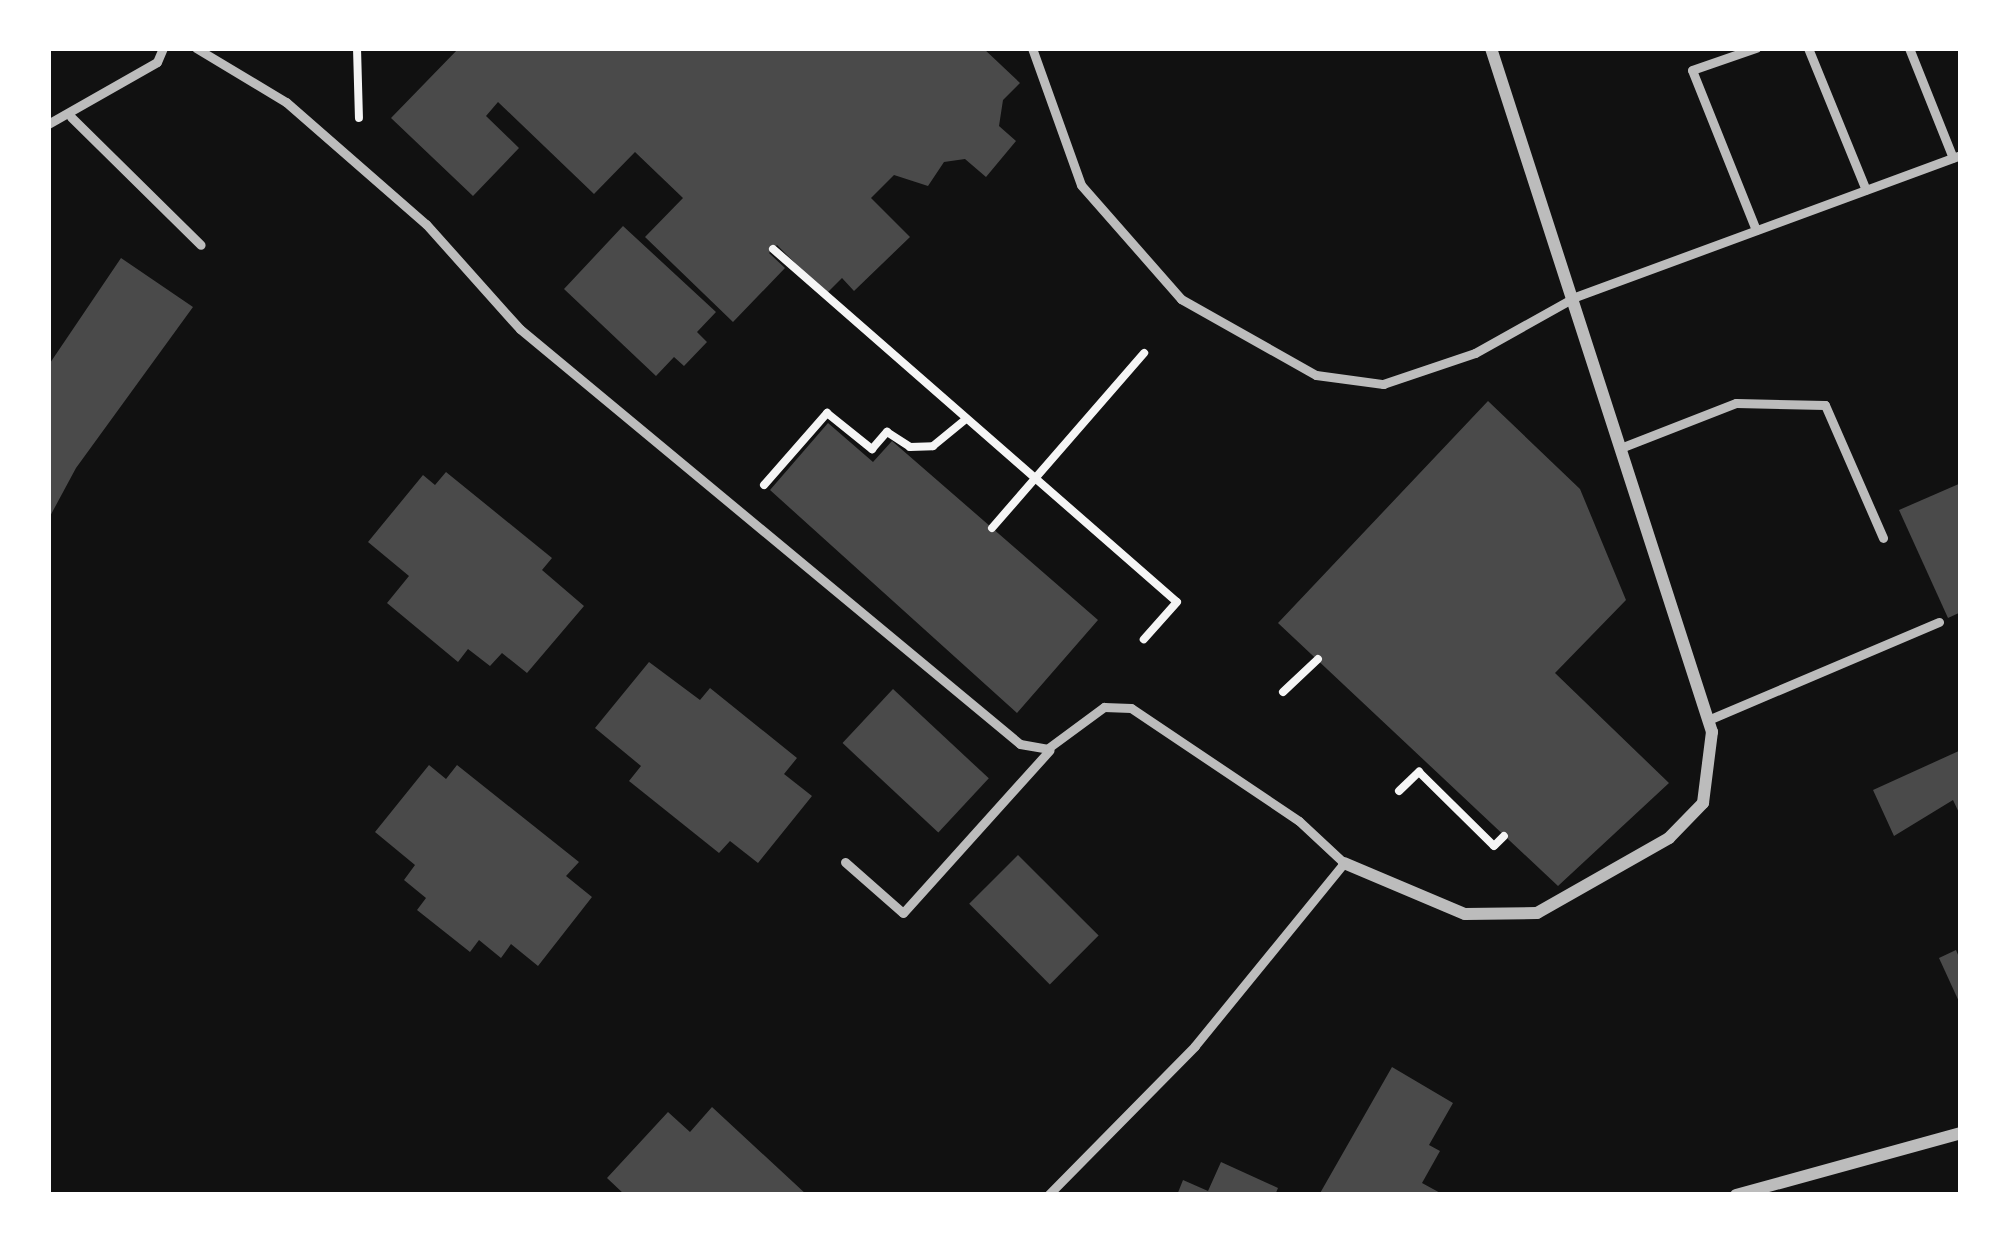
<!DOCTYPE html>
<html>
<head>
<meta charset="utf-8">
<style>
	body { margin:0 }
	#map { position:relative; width:2009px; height:1243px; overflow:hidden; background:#111; font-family:"Source Serif 4",serif }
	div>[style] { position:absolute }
	.building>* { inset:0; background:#4a4a4a; transform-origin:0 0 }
	.path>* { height:8px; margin:-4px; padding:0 4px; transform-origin:4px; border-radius:4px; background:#f5f5f5 }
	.service>* { height:9px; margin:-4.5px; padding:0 4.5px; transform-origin:4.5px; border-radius:4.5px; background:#bcbcbc }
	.minor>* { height:12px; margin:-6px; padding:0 6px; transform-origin:6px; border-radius:6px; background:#bcbcbc }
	span { translate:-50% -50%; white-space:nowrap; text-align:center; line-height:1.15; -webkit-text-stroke:12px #fff; paint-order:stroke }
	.frame { position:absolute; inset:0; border:51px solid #fff; pointer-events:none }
</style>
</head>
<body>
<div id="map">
	<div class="building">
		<div style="clip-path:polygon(459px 48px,983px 48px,1020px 83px,1003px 100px,999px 126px,1016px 141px,986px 177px,965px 159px,944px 162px,928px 186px,894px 175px,871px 198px,910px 237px,854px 291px,842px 278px,826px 294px,777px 245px,769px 253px,785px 268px,733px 322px,645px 237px,683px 198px,635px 152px,594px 194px,498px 102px,486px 116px,519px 148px,473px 196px,391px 118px)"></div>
		<div style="clip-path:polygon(623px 226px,716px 312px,697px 332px,707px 342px,684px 366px,674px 357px,656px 376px,564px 289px)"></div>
		<div style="clip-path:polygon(121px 258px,193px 307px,76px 468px,48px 520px,48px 366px)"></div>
		<div style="clip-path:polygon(1488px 401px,1580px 489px,1626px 600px,1555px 673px,1669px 783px,1558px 886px,1278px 623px)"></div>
		<div style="clip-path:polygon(828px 423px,873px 462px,892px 441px,1098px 620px,1017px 713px,770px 490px)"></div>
		<div style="clip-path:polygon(446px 472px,552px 558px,542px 570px,584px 606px,527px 673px,502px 653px,490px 666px,468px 649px,458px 662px,387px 603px,409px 576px,368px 542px,423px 475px,435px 485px)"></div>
		<div style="clip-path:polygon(1961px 483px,1961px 612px,1948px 618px,1899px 510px)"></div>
		<div style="clip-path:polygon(649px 662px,700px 700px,710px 688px,797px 758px,784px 774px,812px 796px,758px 863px,730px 841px,719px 853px,629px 781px,641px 766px,595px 728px)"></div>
		<div style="left:893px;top:689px;width:131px;height:74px;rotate:43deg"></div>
		<div style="clip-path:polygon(1961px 750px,1961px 817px,1953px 800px,1894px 836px,1873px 790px)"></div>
		<div style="clip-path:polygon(429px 765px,446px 779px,457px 765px,579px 862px,566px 876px,592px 897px,538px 966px,511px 944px,501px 958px,479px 940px,470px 952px,417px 910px,426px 898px,404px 880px,415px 865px,375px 832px)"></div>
		<div style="left:1018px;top:855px;width:114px;height:69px;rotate:45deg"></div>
		<div style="clip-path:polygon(1956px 950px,1961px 962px,1961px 1006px,1939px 958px)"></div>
		<div style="clip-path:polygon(1392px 1067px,1453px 1103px,1429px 1145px,1440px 1151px,1422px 1183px,1444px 1195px,1319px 1195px)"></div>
		<div style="clip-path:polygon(712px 1107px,807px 1195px,625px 1195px,607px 1178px,668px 1112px,690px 1132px)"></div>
		<div style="clip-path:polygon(1221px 1162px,1278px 1188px,1275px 1195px,1177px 1195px,1183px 1180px,1208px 1191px)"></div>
	</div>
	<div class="path">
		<div style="left:357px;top:48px;width:70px;rotate:88.4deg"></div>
		<div style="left:773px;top:249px;width:536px;rotate:41.15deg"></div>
		<div style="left:1177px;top:602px;width:50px;rotate:131.7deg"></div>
		<div style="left:764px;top:485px;width:96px;rotate:-48.8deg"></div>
		<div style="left:827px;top:413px;width:58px;rotate:38.7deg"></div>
		<div style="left:872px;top:449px;width:23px;rotate:-49deg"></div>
		<div style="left:887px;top:432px;width:27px;rotate:33deg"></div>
		<div style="left:910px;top:447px;width:23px;rotate:-2deg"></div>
		<div style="left:933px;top:446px;width:43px;rotate:-39.3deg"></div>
		<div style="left:992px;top:528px;width:232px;rotate:-49deg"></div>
		<div style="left:1283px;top:692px;width:48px;rotate:-43.3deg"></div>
		<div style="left:1399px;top:791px;width:28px;rotate:-44deg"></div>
		<div style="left:1419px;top:772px;width:105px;rotate:44.6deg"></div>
		<div style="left:1494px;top:846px;width:14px;rotate:-45deg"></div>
	</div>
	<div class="service">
		<div style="left:196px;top:48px;width:105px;rotate:31deg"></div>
		<div style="left:286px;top:102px;width:186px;rotate:41.1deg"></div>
		<div style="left:426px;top:224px;width:141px;rotate:48.2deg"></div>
		<div style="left:520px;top:329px;width:650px;rotate:39.69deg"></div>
		<div style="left:1020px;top:744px;width:27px;rotate:10deg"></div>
		<div style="left:1047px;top:749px;width:71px;rotate:-36.4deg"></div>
		<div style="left:1104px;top:707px;width:27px;rotate:2deg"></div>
		<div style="left:1131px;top:708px;width:202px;rotate:33.9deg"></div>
		<div style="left:1299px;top:821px;width:62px;rotate:43deg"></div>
		<div style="left:1344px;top:863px;width:236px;rotate:129.2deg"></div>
		<div style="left:1195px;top:1046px;width:209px;rotate:134.6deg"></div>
		<div style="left:1032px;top:48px;width:145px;rotate:70.3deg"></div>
		<div style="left:1081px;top:185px;width:152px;rotate:48.7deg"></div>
		<div style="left:1181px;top:299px;width:155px;rotate:29.4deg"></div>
		<div style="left:1316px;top:375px;width:68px;rotate:7.7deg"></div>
		<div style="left:1383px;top:384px;width:97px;rotate:-18.6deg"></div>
		<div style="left:1475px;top:353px;width:115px;rotate:-29.2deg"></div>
		<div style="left:1575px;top:297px;width:411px;rotate:-20.2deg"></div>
		<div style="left:1808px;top:48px;width:153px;rotate:67.8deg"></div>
		<div style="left:1909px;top:48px;width:118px;rotate:68.2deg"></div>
		<div style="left:71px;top:117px;width:182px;rotate:44.6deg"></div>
		<div style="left:48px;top:124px;width:125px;rotate:-29.6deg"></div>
		<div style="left:157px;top:62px;width:15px;rotate:-67deg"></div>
		<div style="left:1756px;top:230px;width:172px;rotate:-111.8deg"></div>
		<div style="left:1692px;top:70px;width:68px;rotate:-19deg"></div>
		<div style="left:1623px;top:447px;width:121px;rotate:-21.3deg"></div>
		<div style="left:1736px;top:403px;width:89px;rotate:1.3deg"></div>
		<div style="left:1825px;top:405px;width:145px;rotate:66.4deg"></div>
		<div style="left:1708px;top:720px;width:251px;rotate:-23deg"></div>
		<div style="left:845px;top:862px;width:77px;rotate:41.3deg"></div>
		<div style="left:903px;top:913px;width:219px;rotate:-48deg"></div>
	</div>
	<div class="minor">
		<div style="left:1344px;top:863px;width:131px;rotate:22.9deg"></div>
		<div style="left:1465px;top:914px;width:72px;rotate:-0.8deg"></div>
		<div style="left:1537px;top:913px;width:152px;rotate:-29.6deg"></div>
		<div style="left:1669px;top:838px;width:49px;rotate:-45.8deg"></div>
		<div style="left:1703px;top:803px;width:72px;rotate:-82.8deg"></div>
		<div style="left:1712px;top:732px;width:719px;rotate:-107.91deg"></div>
		<div style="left:1736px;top:1195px;width:233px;rotate:-15.4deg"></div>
	</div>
	<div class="frame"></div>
</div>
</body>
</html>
